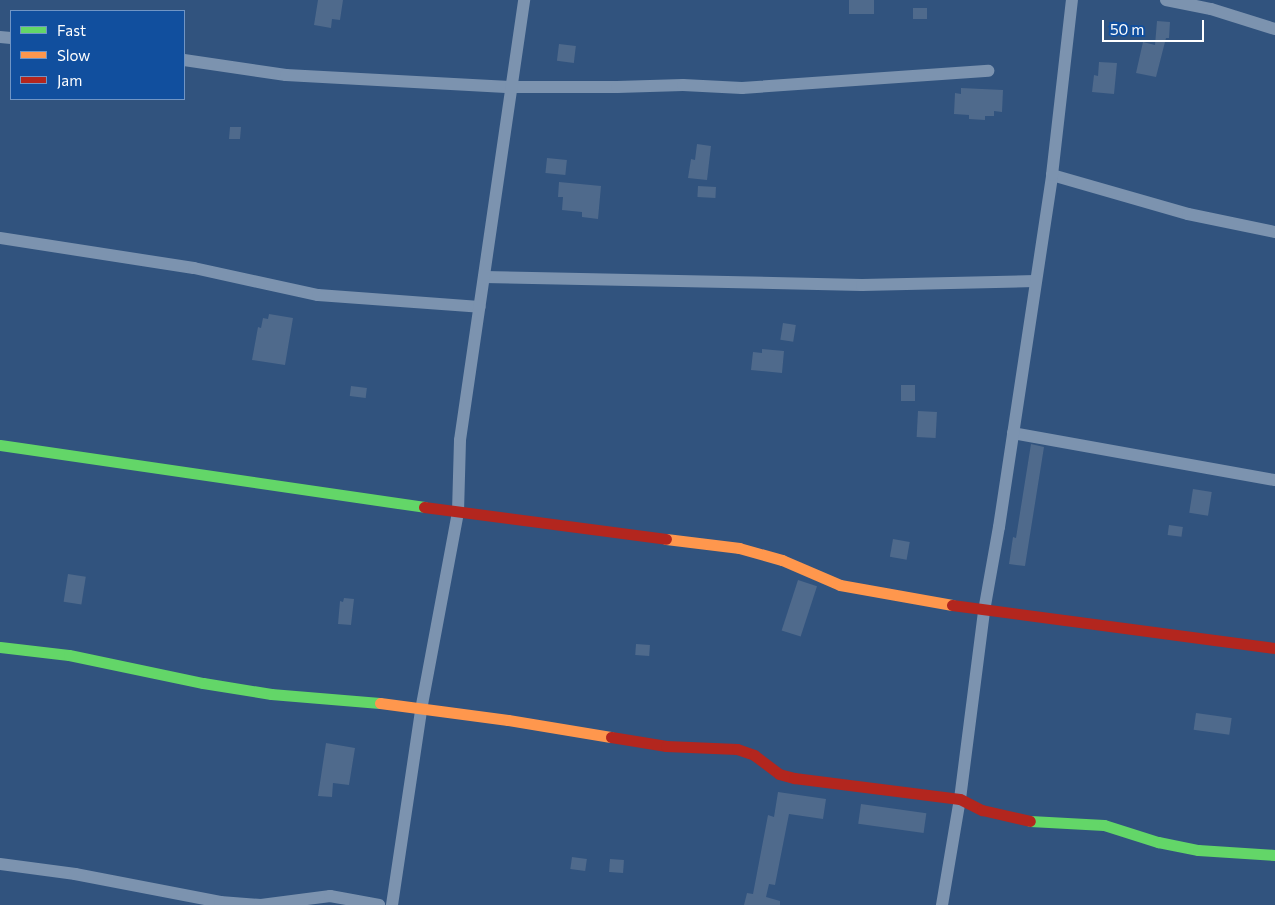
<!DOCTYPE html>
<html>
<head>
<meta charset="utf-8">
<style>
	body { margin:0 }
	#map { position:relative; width:1275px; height:905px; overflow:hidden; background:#31537e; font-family:Commissioner,sans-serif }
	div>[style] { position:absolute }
	.building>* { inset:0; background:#4f6a8c; transform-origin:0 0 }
	.street>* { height:12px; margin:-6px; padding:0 6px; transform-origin:6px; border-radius:6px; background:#7c93af }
	.fast>* { height:11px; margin:-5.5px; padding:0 5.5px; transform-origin:5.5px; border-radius:5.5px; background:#63d668 }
	.slow>* { height:11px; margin:-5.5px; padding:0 5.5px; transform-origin:5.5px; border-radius:5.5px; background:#ff974d }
	.jam>* { height:11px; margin:-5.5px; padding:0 5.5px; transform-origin:5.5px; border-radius:5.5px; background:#b3261e }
	span { translate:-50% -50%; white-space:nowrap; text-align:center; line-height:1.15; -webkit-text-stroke:4px #114f9e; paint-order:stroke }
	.legend { position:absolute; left:10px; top:10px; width:175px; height:90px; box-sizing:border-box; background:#114f9e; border:1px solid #7095c5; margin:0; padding:6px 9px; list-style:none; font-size:15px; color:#fff }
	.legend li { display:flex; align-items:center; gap:10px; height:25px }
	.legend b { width:25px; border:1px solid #7095c5 }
	.scale { position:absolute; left:1102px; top:20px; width:102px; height:22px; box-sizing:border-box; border:2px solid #fff; border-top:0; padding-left:6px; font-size:15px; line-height:18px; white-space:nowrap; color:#fff; -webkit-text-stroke:4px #114f9e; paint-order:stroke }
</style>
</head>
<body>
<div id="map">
	<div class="building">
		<div style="clip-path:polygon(318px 0,343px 0,340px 20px,332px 19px,331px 28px,314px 25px)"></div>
		<div style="left:849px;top:0;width:25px;height:14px"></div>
		<div style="left:913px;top:8px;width:14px;height:11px"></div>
		<div style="clip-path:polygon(1157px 21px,1170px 22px,1169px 38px,1166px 38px,1156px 77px,1136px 73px,1143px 42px,1155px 45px)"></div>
		<div style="left:559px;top:44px;width:17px;height:17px;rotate:7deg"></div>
		<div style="clip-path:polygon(1099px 62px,1117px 63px,1114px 94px,1092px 92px,1094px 75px,1098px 76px)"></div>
		<div style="clip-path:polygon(961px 88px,1003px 90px,1002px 112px,994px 111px,994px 116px,985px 116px,985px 120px,969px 119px,969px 115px,954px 114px,955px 93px,961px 94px)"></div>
		<div style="clip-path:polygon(230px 127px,241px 127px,240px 139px,229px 139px)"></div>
		<div style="clip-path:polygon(697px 144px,711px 146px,707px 180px,688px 178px,691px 159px,695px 160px)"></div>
		<div style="left:547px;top:158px;width:20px;height:15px;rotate:6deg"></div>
		<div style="clip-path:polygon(559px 182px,601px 186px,598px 219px,582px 217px,582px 212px,562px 210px,563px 197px,558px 197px)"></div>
		<div style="left:698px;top:186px;width:18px;height:11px;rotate:3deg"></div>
		<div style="clip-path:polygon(269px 314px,293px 318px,285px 365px,252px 360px,258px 327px,261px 328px,263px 318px,268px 319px)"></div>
		<div style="left:783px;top:323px;width:13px;height:17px;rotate:9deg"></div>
		<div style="clip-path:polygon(762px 349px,784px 351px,782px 373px,751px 370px,753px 352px,762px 353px)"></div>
		<div style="left:901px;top:385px;width:14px;height:16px"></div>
		<div style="left:351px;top:386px;width:16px;height:10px;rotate:7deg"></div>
		<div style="left:918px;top:411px;width:19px;height:26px;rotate:3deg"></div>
		<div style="clip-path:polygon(1031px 444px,1044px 447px,1025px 566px,1009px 564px,1013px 537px,1016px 538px)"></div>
		<div style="left:1193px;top:489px;width:19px;height:24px;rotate:9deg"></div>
		<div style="left:1169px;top:525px;width:14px;height:10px;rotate:8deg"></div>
		<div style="left:893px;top:539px;width:17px;height:18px;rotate:10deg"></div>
		<div style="left:68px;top:574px;width:18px;height:28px;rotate:9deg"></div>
		<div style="left:798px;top:580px;width:20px;height:53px;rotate:18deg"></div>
		<div style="clip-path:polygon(344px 598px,354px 599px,351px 625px,338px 624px,340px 601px,343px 602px)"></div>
		<div style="left:636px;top:644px;width:14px;height:11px;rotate:4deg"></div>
		<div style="left:1196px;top:713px;width:36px;height:17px;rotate:8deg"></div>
		<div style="clip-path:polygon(326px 743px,355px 748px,349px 785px,333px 783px,332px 797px,318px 796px)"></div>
		<div style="clip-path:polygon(778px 792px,826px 799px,823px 819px,789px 814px,775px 885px,769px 884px,766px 897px,780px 901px,780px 905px,744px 905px,747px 893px,753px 894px,768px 815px,774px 817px)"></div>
		<div style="left:861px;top:804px;width:66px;height:20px;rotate:8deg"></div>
		<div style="left:572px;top:857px;width:15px;height:12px;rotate:8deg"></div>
		<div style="left:610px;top:859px;width:14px;height:13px;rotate:4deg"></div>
	</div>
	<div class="street">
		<div style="left:1166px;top:0;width:46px;rotate:11.3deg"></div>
		<div style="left:1211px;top:9px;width:67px;rotate:17.4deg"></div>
		<div style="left:0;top:37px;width:11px;rotate:5deg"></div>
		<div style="left:184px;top:60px;width:103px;rotate:8.4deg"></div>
		<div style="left:286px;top:75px;width:225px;rotate:3.1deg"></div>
		<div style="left:511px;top:87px;width:106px"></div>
		<div style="left:617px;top:87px;width:66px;rotate:-1.7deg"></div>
		<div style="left:683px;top:85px;width:59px;rotate:2.9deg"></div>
		<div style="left:742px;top:88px;width:247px;rotate:-4deg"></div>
		<div style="left:1052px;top:175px;width:141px;rotate:16deg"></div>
		<div style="left:1188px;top:214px;width:89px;rotate:11.7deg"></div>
		<div style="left:0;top:238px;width:196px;rotate:8.8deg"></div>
		<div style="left:194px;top:268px;width:127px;rotate:12.3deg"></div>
		<div style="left:318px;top:295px;width:162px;rotate:4.2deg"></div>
		<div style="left:484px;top:277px;width:378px;rotate:1.2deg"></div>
		<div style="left:862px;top:285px;width:173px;rotate:-1.3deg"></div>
		<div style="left:1013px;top:433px;width:266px;rotate:10.2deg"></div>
		<div style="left:0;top:864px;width:76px;rotate:7.6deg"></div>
		<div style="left:75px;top:874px;width:148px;rotate:10.9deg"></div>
		<div style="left:220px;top:902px;width:41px;rotate:4.2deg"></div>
		<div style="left:261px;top:905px;width:70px;rotate:-7.4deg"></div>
		<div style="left:330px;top:896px;width:50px;rotate:10.4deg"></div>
		<div style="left:392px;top:905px;width:197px;rotate:-81.5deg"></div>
		<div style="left:421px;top:710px;width:201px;rotate:-79.4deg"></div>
		<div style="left:458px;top:512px;width:72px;rotate:-88.4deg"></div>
		<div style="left:460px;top:440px;width:445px;rotate:-81.7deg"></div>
		<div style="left:942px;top:905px;width:108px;rotate:-80.4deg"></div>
		<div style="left:960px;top:799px;width:190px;rotate:-82.7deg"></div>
		<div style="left:984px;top:611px;width:85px;rotate:-79.9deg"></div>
		<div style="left:999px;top:527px;width:356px;rotate:-81.4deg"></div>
		<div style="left:1052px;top:175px;width:176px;rotate:-83.5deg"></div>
	</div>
	<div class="fast">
		<div style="left:0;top:445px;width:429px;rotate:8.3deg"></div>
		<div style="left:0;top:647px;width:69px;rotate:6.6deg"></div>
		<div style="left:69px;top:655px;width:137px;rotate:11.8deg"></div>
		<div style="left:203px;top:683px;width:69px;rotate:9.2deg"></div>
		<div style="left:271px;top:694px;width:109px;rotate:4.7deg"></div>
		<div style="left:1030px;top:821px;width:74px;rotate:3.1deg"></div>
		<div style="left:1104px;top:825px;width:57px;rotate:17.5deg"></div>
		<div style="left:1158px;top:842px;width:41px;rotate:11.3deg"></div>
		<div style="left:1198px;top:850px;width:77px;rotate:3.7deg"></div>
	</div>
	<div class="slow">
		<div style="left:666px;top:539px;width:74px;rotate:7deg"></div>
		<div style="left:739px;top:548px;width:45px;rotate:15.6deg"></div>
		<div style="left:782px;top:560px;width:63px;rotate:23.3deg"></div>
		<div style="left:840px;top:585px;width:114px;rotate:10.1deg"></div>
		<div style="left:380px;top:703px;width:129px;rotate:7.6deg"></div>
		<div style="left:508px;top:720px;width:104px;rotate:9.4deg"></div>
	</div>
	<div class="jam">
		<div style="left:424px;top:507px;width:244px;rotate:7.5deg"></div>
		<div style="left:952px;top:605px;width:326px;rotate:7.6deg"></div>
		<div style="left:611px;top:737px;width:56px;rotate:9.3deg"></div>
		<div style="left:666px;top:746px;width:71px;rotate:2.4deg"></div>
		<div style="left:737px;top:749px;width:18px;rotate:19deg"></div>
		<div style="left:754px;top:755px;width:31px;rotate:37deg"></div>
		<div style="left:779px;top:774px;width:16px;rotate:15deg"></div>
		<div style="left:794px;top:778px;width:167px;rotate:7.2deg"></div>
		<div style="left:960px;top:799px;width:25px;rotate:27deg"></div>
		<div style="left:982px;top:810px;width:49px;rotate:12.9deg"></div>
	</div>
	<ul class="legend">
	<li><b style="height:6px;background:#63d668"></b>Fast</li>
	<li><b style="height:6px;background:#ff974d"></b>Slow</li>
	<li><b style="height:6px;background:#b3261e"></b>Jam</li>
	</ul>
	<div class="scale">50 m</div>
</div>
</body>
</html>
